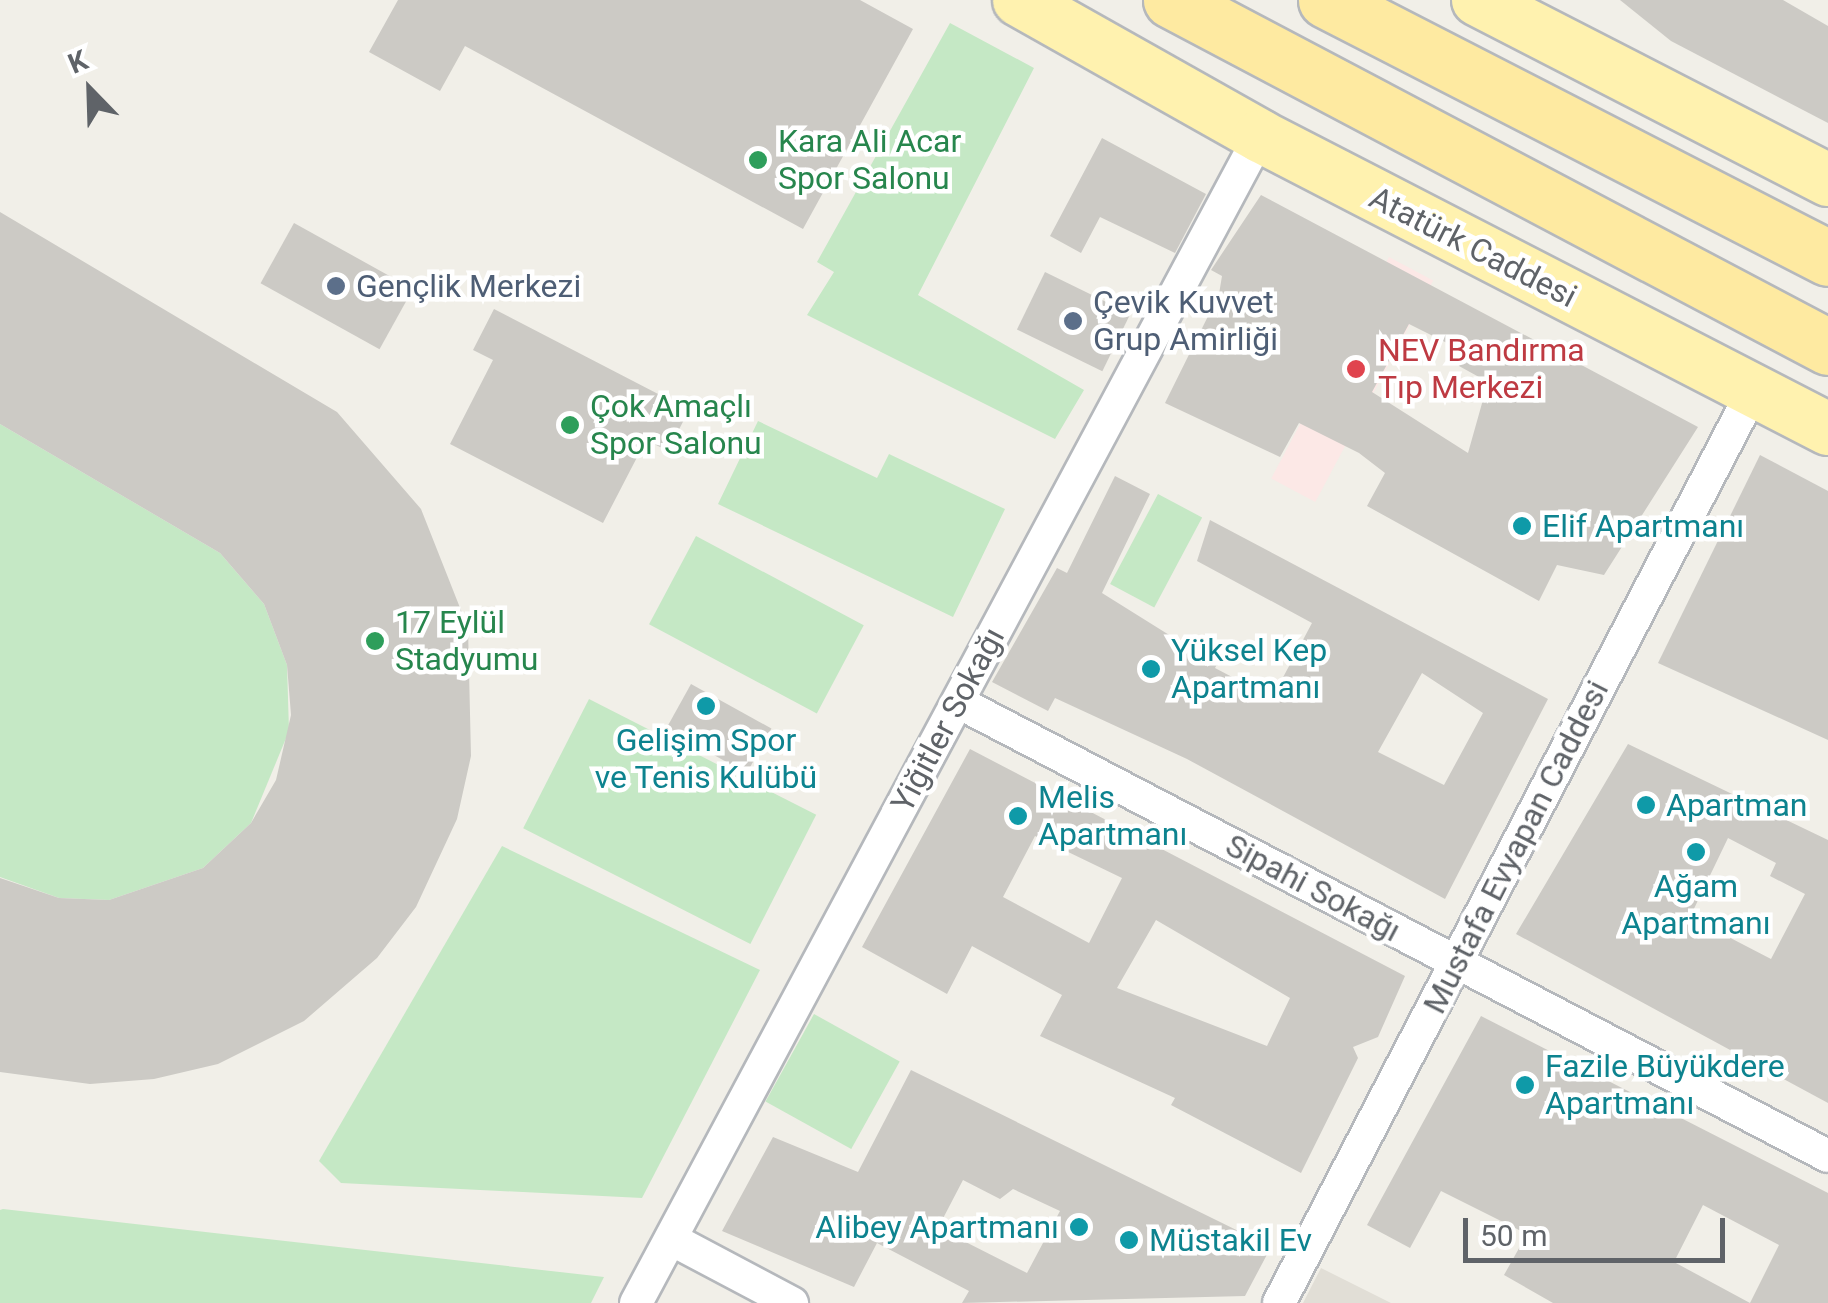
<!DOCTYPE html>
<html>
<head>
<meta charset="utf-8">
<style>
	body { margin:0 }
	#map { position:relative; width:1828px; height:1303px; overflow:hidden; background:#f1efe8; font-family:Roboto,sans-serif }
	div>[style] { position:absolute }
	.education>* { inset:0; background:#e1ded6 }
	.medical>* { inset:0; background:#fce8e6; transform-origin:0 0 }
	.green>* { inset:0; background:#c5e8c5; transform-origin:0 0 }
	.building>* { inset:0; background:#cccac5; transform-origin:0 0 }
	.roads { filter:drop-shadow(2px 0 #b5b8bc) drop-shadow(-2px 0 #b5b8bc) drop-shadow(0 2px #b5b8bc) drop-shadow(0 -2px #b5b8bc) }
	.minor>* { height:32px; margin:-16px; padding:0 16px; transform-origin:16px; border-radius:16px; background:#fff }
	.primary>* { height:52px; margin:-26px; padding:0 26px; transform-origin:26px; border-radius:26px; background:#fff2af }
	.trunk>* { height:55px; margin:-27.5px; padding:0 27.5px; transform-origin:27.5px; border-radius:27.5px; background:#feeaa1 }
	.dots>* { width:28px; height:28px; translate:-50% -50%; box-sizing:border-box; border:5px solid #fff; border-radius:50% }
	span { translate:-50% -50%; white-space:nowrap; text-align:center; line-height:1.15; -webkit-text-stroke:9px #fff; paint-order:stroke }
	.leisure-label { font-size:32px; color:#27864d }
	.left { translate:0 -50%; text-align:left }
	.street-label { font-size:32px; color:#5f6368 }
	.service-label { font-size:32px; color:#4e5e75 }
	.health-label { font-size:32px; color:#be3a42 }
	.culture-label { font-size:32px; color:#0d838f }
	.right { translate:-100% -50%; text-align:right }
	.north { position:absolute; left:40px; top:40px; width:100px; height:100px; -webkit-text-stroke:8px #fff; paint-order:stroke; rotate:337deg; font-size:28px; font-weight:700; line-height:40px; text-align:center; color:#5f6368 }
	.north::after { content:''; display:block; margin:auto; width:35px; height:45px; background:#5f6368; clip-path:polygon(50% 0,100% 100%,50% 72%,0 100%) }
	.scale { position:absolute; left:1463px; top:1218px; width:262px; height:45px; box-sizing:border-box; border:5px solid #5f6368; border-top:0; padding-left:12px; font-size:30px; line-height:35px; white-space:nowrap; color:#5f6368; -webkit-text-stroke:8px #fff; paint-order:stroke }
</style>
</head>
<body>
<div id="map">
	<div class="education">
		<div style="clip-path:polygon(1321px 1268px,1391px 1303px,1303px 1303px)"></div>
	</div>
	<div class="medical">
		<div style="left:1389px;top:257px;width:50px;height:251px;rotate:28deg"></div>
	</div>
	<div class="green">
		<div style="clip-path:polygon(950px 23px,1034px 68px,918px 295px,1084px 390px,1055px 439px,807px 315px,834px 272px,817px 262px)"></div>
		<div style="clip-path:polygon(758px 421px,877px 478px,889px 454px,1005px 509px,953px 617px,718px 504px)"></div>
		<div style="clip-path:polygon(0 424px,220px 553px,264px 604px,287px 665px,289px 731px,251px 823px,203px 868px,109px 900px,59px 898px,0 877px)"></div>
		<div style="left:1158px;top:494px;width:50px;height:102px;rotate:28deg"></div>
		<div style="left:696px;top:536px;width:190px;height:100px;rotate:28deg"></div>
		<div style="left:589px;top:699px;width:255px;height:145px;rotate:27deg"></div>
		<div style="clip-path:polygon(502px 846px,760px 970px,642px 1198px,341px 1183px,319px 1161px)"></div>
		<div style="left:814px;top:1014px;width:98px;height:100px;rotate:29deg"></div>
		<div style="clip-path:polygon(0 1210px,3px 1209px,604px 1277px,591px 1303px,0 1303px)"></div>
	</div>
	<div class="building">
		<div style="clip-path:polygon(398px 0,860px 0,913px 29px,803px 229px,465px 46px,440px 91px,369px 52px)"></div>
		<div style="clip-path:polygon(1620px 0,1783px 0,1828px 26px,1828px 123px,1671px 41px)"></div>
		<div style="clip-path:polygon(1102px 138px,1206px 194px,1175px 253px,1100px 217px,1081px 253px,1050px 236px)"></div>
		<div style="clip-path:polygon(evenodd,1261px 195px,1698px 427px,1604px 575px,1557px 565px,1539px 601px,1367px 506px,1385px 473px,1359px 453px,1299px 423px,1280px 457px,1165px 403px,1219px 294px,1222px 276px,1211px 270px,1261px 195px,1409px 324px,1467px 353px,1459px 366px,1488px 382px,1468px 453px,1372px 392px,1409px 324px)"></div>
		<div style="clip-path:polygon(0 212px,337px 412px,421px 509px,468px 628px,471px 756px,457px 819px,416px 907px,377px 958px,304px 1021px,218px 1064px,154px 1079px,90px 1084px,0 1072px,0 878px,59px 898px,109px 900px,203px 868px,251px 823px,276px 780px,291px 715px,287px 665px,264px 604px,220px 553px,0 424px)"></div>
		<div style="left:294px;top:223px;width:136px;height:69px;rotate:29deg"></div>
		<div style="left:1045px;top:272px;width:95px;height:64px;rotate:26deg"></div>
		<div style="clip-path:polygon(494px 309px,689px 410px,668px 451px,646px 440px,603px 523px,450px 444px,493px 360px,473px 350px)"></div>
		<div style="clip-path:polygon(1760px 455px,1828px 491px,1828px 740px,1658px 663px)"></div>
		<div style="clip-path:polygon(evenodd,1115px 476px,1150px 494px,1102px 593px,1190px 648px,1221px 657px,1215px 668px,1272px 698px,1312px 623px,1197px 561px,1210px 520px,1548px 699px,1445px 899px,1187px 759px,1055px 698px,1048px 711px,992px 682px,1057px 568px,1067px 573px,1115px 476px,1422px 673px,1483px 713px,1444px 785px,1378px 752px,1422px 673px)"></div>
		<div style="left:691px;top:684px;width:92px;height:51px;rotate:29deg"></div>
		<div style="clip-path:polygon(evenodd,1628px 744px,1828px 840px,1828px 1103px,1516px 934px,1628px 744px,1728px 838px,1776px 863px,1770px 876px,1805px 894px,1771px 959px,1690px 917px,1728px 838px)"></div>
		<div style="clip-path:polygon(evenodd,970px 749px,1405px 976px,1378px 1037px,1353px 1047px,1358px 1058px,1301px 1173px,1171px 1105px,1175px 1098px,1040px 1036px,1062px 995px,972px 946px,947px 994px,862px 947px,970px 749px,1035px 836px,1122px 878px,1089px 943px,1003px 897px,1035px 836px,970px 749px,1156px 920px,1290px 998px,1267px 1046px,1117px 988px,1156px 920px)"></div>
		<div style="clip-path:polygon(evenodd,1481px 1016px,1828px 1193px,1828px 1303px,1553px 1303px,1504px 1275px,1527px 1234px,1441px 1191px,1410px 1248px,1367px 1225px,1481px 1016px,1703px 1205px,1779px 1245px,1750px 1303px,1674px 1262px,1703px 1205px)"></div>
		<div style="clip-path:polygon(evenodd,911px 1070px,1271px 1247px,1245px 1296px,962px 1303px,969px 1291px,877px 1243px,854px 1287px,722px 1231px,773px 1137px,858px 1172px,911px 1070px,963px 1180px,1000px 1199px,1013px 1189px,1060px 1211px,1027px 1273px,938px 1228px,963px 1180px)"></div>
	</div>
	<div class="roads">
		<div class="minor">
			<div style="left:958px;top:702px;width:981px;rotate:27.56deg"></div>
			<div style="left:671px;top:1239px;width:137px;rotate:27.9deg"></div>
			<div style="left:636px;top:1303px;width:1323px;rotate:-61.87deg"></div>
			<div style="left:1279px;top:1303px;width:1028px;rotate:-62.54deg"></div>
		</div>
		<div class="primary">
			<div style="left:1019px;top:0;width:277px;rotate:29.4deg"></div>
			<div style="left:1260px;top:136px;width:639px;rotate:27.29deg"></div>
			<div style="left:1478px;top:0;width:394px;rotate:27.2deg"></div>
		</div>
		<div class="trunk">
			<div style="left:1171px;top:0;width:743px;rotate:27.84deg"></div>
			<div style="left:1326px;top:0;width:564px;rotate:27.2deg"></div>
		</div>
	</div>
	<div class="dots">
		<div style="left:758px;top:160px;background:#2e9e5b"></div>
		<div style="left:336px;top:286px;background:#5c6f8a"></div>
		<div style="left:1073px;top:321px;background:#5c6f8a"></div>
		<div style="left:1356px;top:369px;background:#e0444e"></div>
		<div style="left:570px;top:425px;background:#2e9e5b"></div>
		<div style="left:1522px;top:526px;background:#0f9aa8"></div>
		<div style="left:375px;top:641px;background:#2e9e5b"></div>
		<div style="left:1151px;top:669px;background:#0f9aa8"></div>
		<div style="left:706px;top:706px;background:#0f9aa8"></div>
		<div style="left:1646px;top:805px;background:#0f9aa8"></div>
		<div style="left:1018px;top:816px;background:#0f9aa8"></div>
		<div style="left:1696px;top:852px;background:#0f9aa8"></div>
		<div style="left:1525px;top:1085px;background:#0f9aa8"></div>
		<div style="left:1079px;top:1227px;background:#0f9aa8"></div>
		<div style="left:1129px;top:1240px;background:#0f9aa8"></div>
	</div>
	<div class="leisure-label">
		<span class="left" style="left:778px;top:160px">Kara Ali Acar<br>Spor Salonu</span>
		<span class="left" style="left:590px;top:425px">Çok Amaçlı<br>Spor Salonu</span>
		<span class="left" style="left:395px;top:641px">17 Eylül<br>Stadyumu</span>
	</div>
	<div class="street-label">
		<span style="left:1473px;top:247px;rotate:27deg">Atatürk Caddesi</span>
		<span style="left:948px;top:720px;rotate:-62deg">Yiğitler Sokağı</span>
		<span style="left:1516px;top:847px;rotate:-63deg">Mustafa Evyapan Caddesi</span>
		<span style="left:1313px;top:888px;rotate:28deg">Sipahi Sokağı</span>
	</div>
	<div class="service-label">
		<span class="left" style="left:356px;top:286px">Gençlik Merkezi</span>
		<span class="left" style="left:1093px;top:321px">Çevik Kuvvet<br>Grup Amirliği</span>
	</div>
	<div class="health-label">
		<span class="left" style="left:1378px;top:369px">NEV Bandırma<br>Tıp Merkezi</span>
	</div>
	<div class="culture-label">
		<span class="left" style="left:1542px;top:526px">Elif Apartmanı</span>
		<span class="left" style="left:1171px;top:669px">Yüksel Kep<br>Apartmanı</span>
		<span style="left:706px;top:759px">Gelişim Spor<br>ve Tenis Kulübü</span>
		<span class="left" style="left:1038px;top:816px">Melis<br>Apartmanı</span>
		<span class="left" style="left:1666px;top:805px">Apartman</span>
		<span style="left:1696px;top:905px">Ağam<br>Apartmanı</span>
		<span class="left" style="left:1545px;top:1085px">Fazile Büyükdere<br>Apartmanı</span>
		<span class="right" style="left:1059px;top:1227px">Alibey Apartmanı</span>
		<span class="left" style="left:1149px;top:1240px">Müstakil Ev</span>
	</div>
	<div class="north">K</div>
	<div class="scale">50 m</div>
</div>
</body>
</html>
